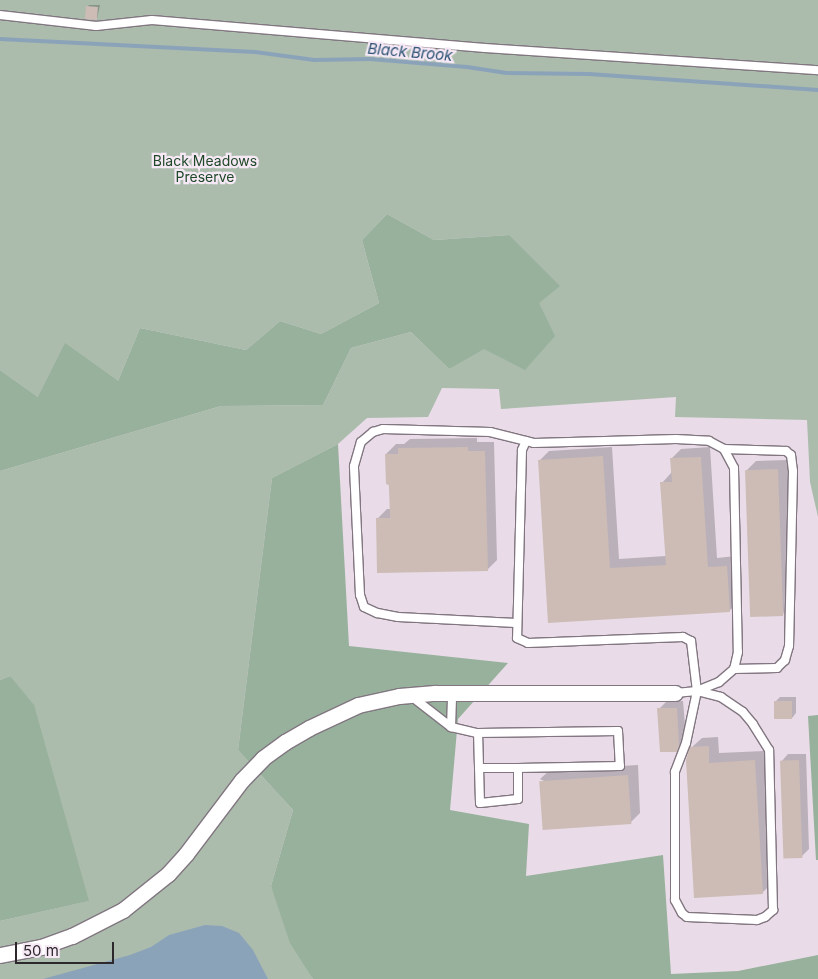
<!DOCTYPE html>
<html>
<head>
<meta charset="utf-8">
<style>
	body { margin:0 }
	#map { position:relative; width:818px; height:979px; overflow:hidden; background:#e9dce8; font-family:Inter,sans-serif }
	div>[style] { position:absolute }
	.green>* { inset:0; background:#abbcad }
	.forest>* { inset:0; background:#98b19c }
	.water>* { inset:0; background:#8ba3b9 }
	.shadow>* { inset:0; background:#0003 }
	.stream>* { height:4px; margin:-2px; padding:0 2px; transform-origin:2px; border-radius:2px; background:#8ba3b9 }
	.building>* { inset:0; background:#ccbcb5; transform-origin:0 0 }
	.roads { filter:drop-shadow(1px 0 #817680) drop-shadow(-1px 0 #817680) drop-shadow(0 1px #817680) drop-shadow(0 -1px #817680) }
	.service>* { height:8px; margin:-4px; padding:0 4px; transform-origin:4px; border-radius:4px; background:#fff }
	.minor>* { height:15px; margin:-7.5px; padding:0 7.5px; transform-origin:7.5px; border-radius:7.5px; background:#fff }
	span { translate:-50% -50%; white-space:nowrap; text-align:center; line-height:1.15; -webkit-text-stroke:4.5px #f6e9f5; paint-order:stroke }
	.park-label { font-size:14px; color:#1e4828 }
	.water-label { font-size:15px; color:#295072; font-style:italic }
	.scale { position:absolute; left:15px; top:942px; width:99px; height:22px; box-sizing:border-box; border:2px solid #2c282c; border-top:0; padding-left:6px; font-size:15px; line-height:18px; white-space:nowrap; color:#2c282c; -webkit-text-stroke:4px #f6e9f5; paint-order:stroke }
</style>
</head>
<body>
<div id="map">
	<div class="green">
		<div style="clip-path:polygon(0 0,818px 0,818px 517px,810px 482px,807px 420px,675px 417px,676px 397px,501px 409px,499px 389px,442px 388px,428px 417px,367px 418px,338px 444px,272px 478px,238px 750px,293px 810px,271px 886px,313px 979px,0 979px,0 921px,88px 901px,10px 676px,0 680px,0 471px,221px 406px,323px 405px,351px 348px,411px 332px,449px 369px,539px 303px,509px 235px,434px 240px,387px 214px,362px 240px,379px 303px,321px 334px,280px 321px,246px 350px,140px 328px,118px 381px,38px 397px,0 370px)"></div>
	</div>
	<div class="forest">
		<div style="clip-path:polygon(387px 214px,434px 240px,509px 235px,560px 286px,539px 303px,555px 336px,525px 370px,484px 349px,449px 369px,411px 332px,351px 348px,323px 405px,221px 406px,0 471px,0 370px,38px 397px,65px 343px,118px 381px,140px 328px,246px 350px,280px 321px,321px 334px,379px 303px,362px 240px)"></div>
		<div style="clip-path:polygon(338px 444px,349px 646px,508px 663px,458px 719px,450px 810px,529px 824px,526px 876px,663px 855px,671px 974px,738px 971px,818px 955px,818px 979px,313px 979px,290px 943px,271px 886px,293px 810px,238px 750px,272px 478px)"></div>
		<div style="clip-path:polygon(10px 676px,34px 705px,89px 901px,0 921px,0 680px)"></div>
		<div style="clip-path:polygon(818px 715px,818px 860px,816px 860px,808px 716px)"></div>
	</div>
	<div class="water">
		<div style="clip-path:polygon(205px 925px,222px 926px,239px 933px,253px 950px,268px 979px,43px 979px,130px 955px,151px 947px,169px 935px)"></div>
	</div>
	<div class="shadow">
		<div style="clip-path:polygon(89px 5px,100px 5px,97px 19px,87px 7px)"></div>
		<div style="clip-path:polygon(477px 438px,477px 442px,494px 442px,497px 560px,487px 570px,377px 519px,387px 509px,391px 509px,386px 454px,396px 444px,404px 444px,410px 439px)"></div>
		<div style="clip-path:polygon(612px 447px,619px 559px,666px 556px,662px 483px,671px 473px,671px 459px,681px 449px,710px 447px,717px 558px,736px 556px,739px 601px,729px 611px,550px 622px,539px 461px,549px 451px)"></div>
		<div style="clip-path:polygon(788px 460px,793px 605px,784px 615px,746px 471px,756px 461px)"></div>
		<div style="clip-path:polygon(780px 697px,796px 697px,796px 713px,792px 718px,775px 702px)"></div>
		<div style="clip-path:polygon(683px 701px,686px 737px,676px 750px,659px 709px,666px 702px)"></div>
		<div style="clip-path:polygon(718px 737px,719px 753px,764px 751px,772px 883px,762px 893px,691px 748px,702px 738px)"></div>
		<div style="clip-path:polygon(788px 754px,806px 754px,809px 849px,801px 857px,781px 762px)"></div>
		<div style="clip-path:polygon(638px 765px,640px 813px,630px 823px,540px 779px,550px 770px)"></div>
	</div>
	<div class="stream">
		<div style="left:0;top:39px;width:255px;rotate:2.9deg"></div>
		<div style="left:255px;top:52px;width:60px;rotate:7.7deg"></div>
		<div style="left:314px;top:60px;width:56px;rotate:-1deg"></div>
		<div style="left:370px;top:59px;width:97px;rotate:4.7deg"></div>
		<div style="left:467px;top:67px;width:40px;rotate:8.5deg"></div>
		<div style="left:507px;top:73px;width:82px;rotate:0.7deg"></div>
		<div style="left:589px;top:74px;width:230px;rotate:4deg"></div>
	</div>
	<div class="building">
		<div style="left:86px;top:6px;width:12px;height:13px;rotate:5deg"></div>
		<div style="clip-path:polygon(468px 447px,468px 451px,485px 451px,488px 571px,377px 573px,376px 518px,390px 518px,389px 485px,386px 484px,385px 454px,398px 454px,398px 448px)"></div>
		<div style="clip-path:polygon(603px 456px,610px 568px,666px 565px,660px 482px,672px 482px,670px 458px,701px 457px,708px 567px,727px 566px,730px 612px,548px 623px,538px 460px)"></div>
		<div style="left:778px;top:469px;width:147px;height:33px;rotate:88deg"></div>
		<div style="left:774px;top:701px;width:18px;height:18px"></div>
		<div style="clip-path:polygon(657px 708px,677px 708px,679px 746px,677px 752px,660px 752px)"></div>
		<div style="clip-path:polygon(709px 746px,709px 763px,755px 760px,763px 894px,694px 898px,686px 760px,690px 747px)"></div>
		<div style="left:799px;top:760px;width:98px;height:19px;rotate:88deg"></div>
		<div style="left:628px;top:775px;width:49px;height:89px;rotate:86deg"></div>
	</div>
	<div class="roads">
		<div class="service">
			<div style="left:0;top:15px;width:97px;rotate:6.5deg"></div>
			<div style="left:96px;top:26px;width:56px;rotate:-6.1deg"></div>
			<div style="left:152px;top:20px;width:334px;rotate:4.8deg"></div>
			<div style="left:485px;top:48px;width:334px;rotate:3.8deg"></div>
			<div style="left:526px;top:441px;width:10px;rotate:114deg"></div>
			<div style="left:522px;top:450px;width:188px;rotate:91.5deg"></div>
			<div style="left:517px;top:638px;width:12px;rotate:24deg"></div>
			<div style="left:528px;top:643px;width:155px;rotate:-2.2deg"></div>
			<div style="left:683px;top:637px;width:9px;rotate:27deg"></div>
			<div style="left:691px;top:641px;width:50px;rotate:83.2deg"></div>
			<div style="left:697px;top:691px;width:53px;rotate:101.9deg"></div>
			<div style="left:686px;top:743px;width:31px;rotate:111deg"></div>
			<div style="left:675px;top:772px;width:128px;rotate:90deg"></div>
			<div style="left:675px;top:900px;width:15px;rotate:62deg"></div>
			<div style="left:682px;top:913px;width:6px;rotate:39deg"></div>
			<div style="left:687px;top:917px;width:70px;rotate:2.5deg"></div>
			<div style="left:757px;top:920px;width:9px;rotate:-21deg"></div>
			<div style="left:765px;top:917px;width:11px;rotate:-41deg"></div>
			<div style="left:773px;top:910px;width:160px;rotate:-91.4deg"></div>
			<div style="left:769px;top:750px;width:31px;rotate:-122deg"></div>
			<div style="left:753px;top:724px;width:16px;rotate:-130deg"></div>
			<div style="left:743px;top:712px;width:27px;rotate:-146deg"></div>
			<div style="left:721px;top:697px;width:25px;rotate:-166deg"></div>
			<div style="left:697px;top:691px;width:22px;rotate:175deg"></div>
			<div style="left:724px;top:449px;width:62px;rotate:1.8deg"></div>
			<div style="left:786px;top:451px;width:6px;rotate:39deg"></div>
			<div style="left:791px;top:455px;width:16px;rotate:83deg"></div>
			<div style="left:793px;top:471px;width:175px;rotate:91.3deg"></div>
			<div style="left:789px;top:646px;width:15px;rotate:106deg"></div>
			<div style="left:785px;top:660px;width:11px;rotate:135deg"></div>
			<div style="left:777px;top:668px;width:43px;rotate:178.7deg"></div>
			<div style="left:516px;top:623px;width:118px;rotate:-177.1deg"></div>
			<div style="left:398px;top:617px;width:21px;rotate:-169deg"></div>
			<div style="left:377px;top:613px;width:14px;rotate:-155deg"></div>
			<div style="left:364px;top:607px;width:13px;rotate:-108deg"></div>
			<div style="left:360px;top:595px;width:129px;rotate:-92.7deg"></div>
			<div style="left:354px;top:466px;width:25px;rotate:-74deg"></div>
			<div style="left:361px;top:442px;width:16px;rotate:-40deg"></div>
			<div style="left:373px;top:432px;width:10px;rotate:-17deg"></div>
			<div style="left:383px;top:429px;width:107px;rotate:1.6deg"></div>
			<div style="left:490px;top:432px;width:45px;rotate:14deg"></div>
			<div style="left:534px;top:443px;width:142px;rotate:-1.6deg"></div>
			<div style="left:676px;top:439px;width:33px;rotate:3deg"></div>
			<div style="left:709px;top:441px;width:17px;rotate:28deg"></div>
			<div style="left:724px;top:449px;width:21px;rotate:62deg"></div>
			<div style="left:734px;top:468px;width:184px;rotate:88.8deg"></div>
			<div style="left:738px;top:652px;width:17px;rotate:103deg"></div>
			<div style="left:734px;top:669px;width:20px;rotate:139deg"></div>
			<div style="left:719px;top:682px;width:22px;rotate:158deg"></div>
			<div style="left:411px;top:696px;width:51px;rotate:37.8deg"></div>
			<div style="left:451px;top:727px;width:34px;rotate:-88deg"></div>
			<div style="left:451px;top:727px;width:28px;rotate:13deg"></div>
			<div style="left:478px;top:733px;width:140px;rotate:-0.8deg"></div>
			<div style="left:618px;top:731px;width:35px;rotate:87deg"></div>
			<div style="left:620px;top:766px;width:102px;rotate:178.9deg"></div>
			<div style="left:518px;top:768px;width:31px;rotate:90deg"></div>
			<div style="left:518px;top:799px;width:38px;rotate:174deg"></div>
			<div style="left:480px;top:803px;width:70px;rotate:-91.6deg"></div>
			<div style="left:479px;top:768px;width:39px"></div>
		</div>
		<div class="minor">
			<div style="left:0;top:955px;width:42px;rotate:-11deg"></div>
			<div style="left:41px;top:947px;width:33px;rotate:-20deg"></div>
			<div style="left:72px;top:936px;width:57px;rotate:-27deg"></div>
			<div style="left:123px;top:910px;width:58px;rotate:-38.7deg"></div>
			<div style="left:168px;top:874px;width:27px;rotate:-48deg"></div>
			<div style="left:186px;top:854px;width:93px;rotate:-52.9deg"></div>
			<div style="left:242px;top:780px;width:30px;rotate:-46deg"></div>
			<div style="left:263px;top:758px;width:27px;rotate:-36deg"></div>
			<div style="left:285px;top:742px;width:28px;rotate:-30deg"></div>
			<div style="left:309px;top:728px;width:54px;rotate:-25.1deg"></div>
			<div style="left:358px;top:705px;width:42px;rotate:-12.4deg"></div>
			<div style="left:399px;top:696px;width:36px;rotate:-5deg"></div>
			<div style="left:435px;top:693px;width:240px"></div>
		</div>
	</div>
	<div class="park-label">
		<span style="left:205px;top:169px">Black Meadows<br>Preserve</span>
	</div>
	<div class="water-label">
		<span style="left:410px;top:52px;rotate:5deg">Black Brook</span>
	</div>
	<div class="scale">50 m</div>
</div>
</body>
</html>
